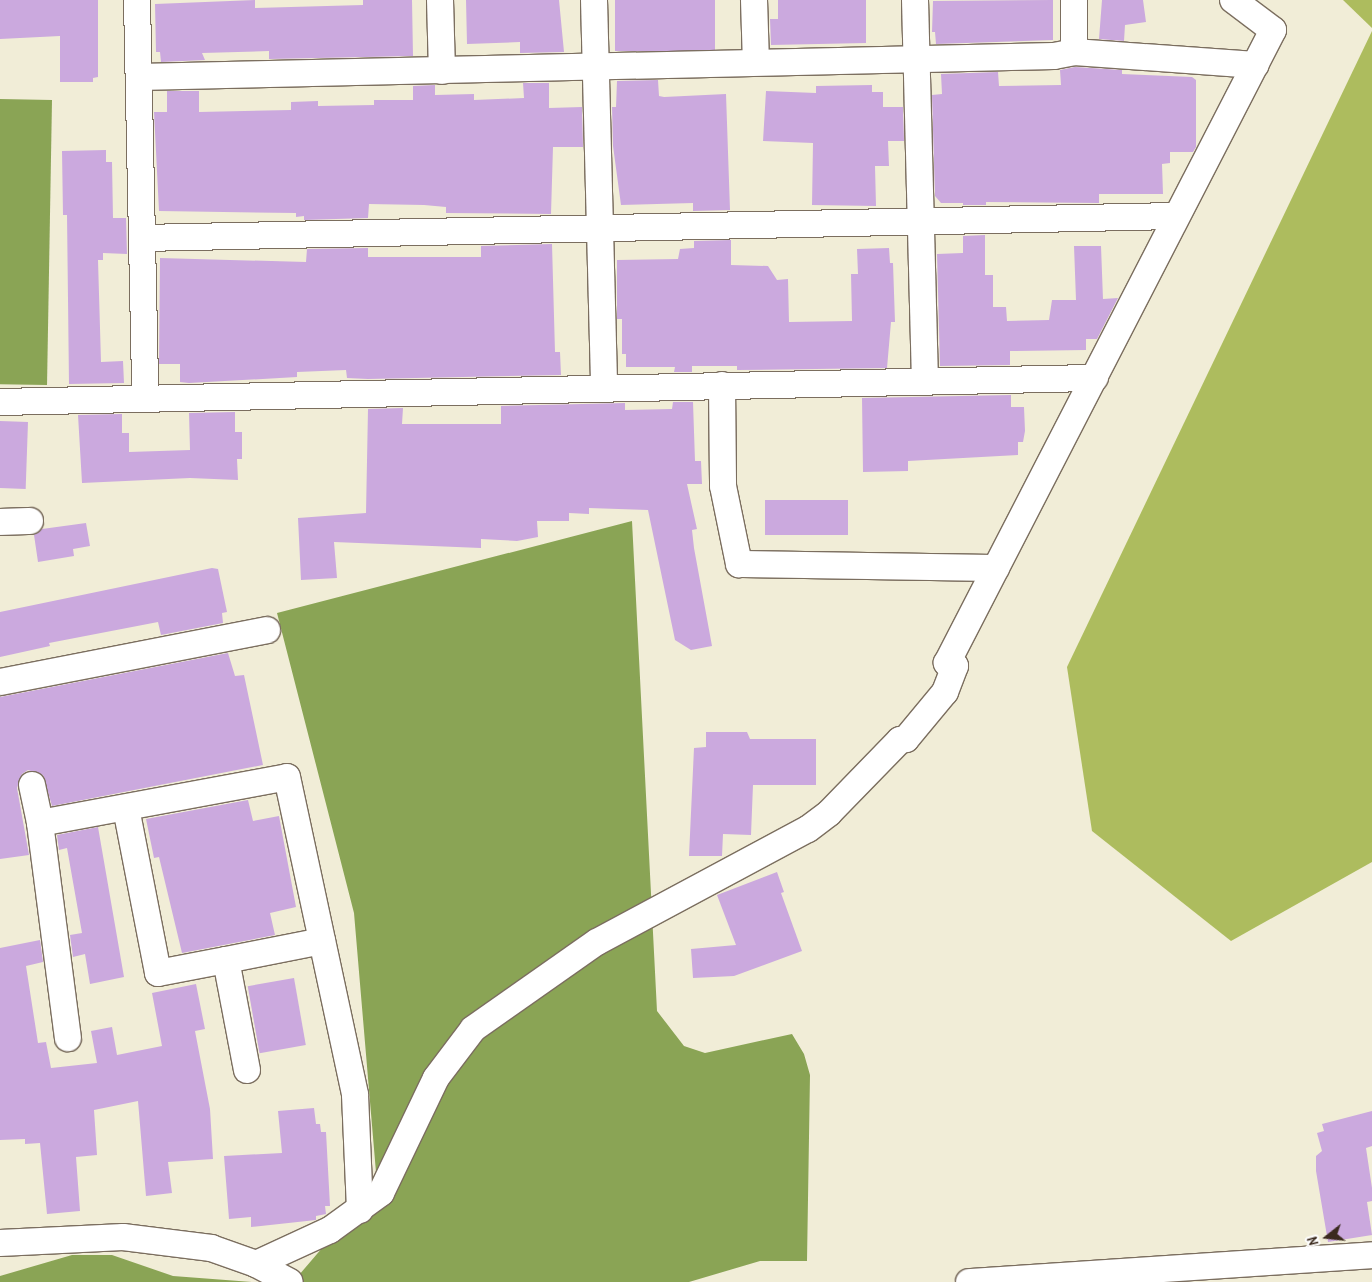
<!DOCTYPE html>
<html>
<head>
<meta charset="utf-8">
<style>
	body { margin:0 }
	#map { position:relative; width:1372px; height:1282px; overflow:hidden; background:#f1edd7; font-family:"Patrick Hand",sans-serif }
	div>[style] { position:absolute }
	.green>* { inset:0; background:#adbc5e }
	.forest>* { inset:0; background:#8aa455; transform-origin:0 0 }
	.building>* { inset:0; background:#cba9de; transform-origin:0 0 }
	.roads { filter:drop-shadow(1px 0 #7b6e5f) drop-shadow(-1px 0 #7b6e5f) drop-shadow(0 1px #7b6e5f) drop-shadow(0 -1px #7b6e5f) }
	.street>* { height:26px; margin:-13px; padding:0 13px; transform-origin:13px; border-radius:13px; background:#fff }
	span { translate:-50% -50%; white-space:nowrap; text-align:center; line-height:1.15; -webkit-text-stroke:4px #fff; paint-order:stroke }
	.north { position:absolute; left:1302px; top:1212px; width:50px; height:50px; -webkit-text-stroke:4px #fff; paint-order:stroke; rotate:254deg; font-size:14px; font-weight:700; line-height:20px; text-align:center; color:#3b2a1e }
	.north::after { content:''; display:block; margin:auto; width:18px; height:22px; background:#3b2a1e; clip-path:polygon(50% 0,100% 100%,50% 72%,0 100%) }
</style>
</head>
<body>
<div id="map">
	<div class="green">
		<div style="clip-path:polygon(1343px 0,1372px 0,1372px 28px)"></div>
		<div style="clip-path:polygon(1372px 31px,1372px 862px,1231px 941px,1092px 831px,1067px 667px)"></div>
	</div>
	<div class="forest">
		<div style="left:52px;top:100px;width:285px;height:53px;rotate:91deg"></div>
		<div style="clip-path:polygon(632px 521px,657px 1011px,684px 1046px,705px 1053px,792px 1034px,804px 1054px,810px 1075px,807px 1261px,760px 1261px,689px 1282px,293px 1282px,377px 1184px,354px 913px,277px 613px)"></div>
		<div style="clip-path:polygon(72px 1255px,112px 1255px,173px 1276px,252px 1282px,0 1282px,0 1276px)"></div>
	</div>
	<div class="building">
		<div style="clip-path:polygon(0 0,98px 0,98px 77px,93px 78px,93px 82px,60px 82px,60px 36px,0 39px)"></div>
		<div style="clip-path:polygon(255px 0,255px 8px,363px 5px,363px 0,412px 0,413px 56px,269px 59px,269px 51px,202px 53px,205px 60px,161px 62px,160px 52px,156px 52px,155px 4px)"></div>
		<div style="clip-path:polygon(466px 0,559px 0,564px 52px,520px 53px,520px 42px,467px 44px)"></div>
		<div style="left:615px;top:0;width:100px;height:51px"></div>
		<div style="clip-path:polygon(778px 0,866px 0,866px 43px,771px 45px,770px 19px,778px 19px)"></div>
		<div style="clip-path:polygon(1053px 0,1053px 40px,936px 44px,935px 32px,932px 32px,933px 1px)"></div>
		<div style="clip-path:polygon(1102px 0,1143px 0,1146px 22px,1125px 25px,1124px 41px,1099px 39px)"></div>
		<div style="clip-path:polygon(1075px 67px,1122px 70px,1122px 74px,1192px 77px,1196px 80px,1196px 147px,1193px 152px,1170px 152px,1170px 163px,1162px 164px,1163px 194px,1099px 194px,1099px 203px,986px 202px,986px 205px,963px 205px,963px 203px,941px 203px,935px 196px,932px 95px,942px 94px,941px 74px,998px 72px,999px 86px,1061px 85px,1060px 70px)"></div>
		<div style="clip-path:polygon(658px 80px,659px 96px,664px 97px,726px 94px,730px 210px,693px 211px,693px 203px,621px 205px,613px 146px,612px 107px,616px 107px,617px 81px)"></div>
		<div style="clip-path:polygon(523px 83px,549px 83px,549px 108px,582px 107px,583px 147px,553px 147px,551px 214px,446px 213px,446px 207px,424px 205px,369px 204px,368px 218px,304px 220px,304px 216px,296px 217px,296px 213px,159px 211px,154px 112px,167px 112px,167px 91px,199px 91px,199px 112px,291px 110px,291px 102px,318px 101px,318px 106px,374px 105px,374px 100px,413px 100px,413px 86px,435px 85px,435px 95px,474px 94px,474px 100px,524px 98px)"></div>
		<div style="clip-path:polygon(872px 85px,872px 92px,883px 92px,883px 107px,903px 107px,904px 141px,888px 141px,889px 166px,875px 166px,876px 206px,812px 205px,813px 143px,763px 141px,766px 91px,816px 93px,816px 86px)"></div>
		<div style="clip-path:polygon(106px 150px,106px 162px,112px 162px,113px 218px,126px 218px,127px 254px,103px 253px,103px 260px,98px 260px,101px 362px,123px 361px,124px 383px,69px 384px,67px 215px,63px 215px,62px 151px)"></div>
		<div style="clip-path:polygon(985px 235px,985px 275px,993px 275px,993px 307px,1006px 307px,1007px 321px,1049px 320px,1052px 300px,1076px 300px,1074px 246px,1101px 246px,1103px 299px,1118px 298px,1097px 339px,1086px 339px,1086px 350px,1010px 351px,1010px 365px,940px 366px,937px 254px,963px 253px,963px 236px)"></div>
		<div style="clip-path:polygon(731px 240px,731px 265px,768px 266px,777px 280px,788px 279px,789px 322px,852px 321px,851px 274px,858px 274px,857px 249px,889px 248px,890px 263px,893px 263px,895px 322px,891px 322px,887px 368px,737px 370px,737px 366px,692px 366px,692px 372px,674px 372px,675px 367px,626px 367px,626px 354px,622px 354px,622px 319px,617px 319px,617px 260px,678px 259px,680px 249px,694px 248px,694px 241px)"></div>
		<div style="clip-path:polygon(552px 244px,555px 352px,560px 352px,561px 375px,368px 379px,347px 378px,346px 370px,297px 372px,297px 377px,189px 383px,180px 382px,180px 364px,159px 364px,160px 258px,306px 262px,307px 249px,368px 248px,368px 257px,481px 257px,481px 246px)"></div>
		<div style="clip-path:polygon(1011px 395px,1011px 407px,1024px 407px,1025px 431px,1023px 442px,1018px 442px,1018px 455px,908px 461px,908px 471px,863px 472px,862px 398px)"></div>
		<div style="clip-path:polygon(673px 402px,693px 402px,695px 461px,701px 461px,702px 484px,687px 484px,697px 529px,692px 530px,694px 548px,712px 646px,691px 650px,675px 640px,648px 510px,589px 508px,589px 514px,569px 513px,569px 521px,537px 521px,538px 537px,517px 541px,481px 539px,481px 548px,334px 542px,337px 578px,301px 580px,298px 518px,366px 513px,368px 409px,403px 408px,402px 424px,501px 424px,501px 406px,625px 403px,625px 410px,672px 409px)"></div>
		<div style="clip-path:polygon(235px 412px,235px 432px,242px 432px,242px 459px,237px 459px,238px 480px,190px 478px,82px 483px,78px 415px,122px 414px,122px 433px,129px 433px,129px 452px,190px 450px,189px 413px)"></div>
		<div style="left:28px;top:422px;width:67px;height:28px;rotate:92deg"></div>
		<div style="left:765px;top:500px;width:83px;height:35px"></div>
		<div style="clip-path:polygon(86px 523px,90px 546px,73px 549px,74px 556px,38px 562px,34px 535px,42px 529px)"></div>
		<div style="clip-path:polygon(212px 568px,218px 569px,227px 612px,222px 613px,223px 623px,161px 635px,158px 622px,49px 643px,50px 646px,0 657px,0 612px)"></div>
		<div style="clip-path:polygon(228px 653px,235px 676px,244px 675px,263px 765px,52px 806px,43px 775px,28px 770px,22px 774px,17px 788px,29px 855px,0 859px,0 697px)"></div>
		<div style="clip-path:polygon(706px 732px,747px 732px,750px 739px,816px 739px,816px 785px,753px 785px,751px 835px,723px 834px,722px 856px,689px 856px,694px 748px,706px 747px)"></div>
		<div style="clip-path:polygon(248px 800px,253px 821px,279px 816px,296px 907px,270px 913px,275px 935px,182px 953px,159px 857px,154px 858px,146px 819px)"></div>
		<div style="clip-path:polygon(98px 827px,124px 977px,90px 984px,85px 954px,73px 957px,70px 935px,82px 933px,67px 848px,59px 850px,57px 835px)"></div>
		<div style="clip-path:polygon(777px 872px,784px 892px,781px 893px,802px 951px,734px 976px,693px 978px,691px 949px,736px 945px,717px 895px)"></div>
		<div style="clip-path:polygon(40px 940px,43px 962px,26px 966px,38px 1043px,46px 1042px,51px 1068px,97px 1063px,91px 1031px,112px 1027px,117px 1055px,162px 1046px,152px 993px,196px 984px,205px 1029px,195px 1031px,210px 1109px,213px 1159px,168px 1162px,172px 1193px,146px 1196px,138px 1101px,94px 1110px,97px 1155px,76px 1157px,80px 1211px,47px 1214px,40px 1143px,25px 1144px,25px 1139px,0 1140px,0 948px)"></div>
		<div style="left:294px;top:978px;width:68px;height:47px;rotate:80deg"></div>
		<div style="clip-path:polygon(314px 1108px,316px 1124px,320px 1124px,321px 1132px,326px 1132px,330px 1206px,325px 1206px,326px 1214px,316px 1216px,316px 1220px,251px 1227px,251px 1217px,229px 1219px,224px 1156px,282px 1153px,278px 1111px)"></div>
		<div style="clip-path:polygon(1372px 1111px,1372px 1146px,1366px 1148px,1372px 1188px,1372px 1201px,1367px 1202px,1372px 1235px,1328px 1242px,1316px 1171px,1316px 1156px,1322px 1151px,1317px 1133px,1324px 1131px,1322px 1124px)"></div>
	</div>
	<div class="roads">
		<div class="street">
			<div style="left:137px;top:0;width:398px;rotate:88.8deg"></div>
			<div style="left:440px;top:0;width:71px;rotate:88.4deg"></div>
			<div style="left:594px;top:0;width:388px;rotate:88.5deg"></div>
			<div style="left:754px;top:0;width:62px;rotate:88.2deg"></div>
			<div style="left:915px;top:0;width:380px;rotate:88.5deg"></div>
			<div style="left:1074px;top:0;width:52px;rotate:90deg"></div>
			<div style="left:139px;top:77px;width:915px;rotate:-1.31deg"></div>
			<div style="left:1054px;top:56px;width:20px;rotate:-11deg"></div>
			<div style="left:1074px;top:52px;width:182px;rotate:4.1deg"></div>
			<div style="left:142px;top:238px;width:1032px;rotate:-1.22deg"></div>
			<div style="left:722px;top:385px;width:101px;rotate:89.4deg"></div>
			<div style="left:723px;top:486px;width:80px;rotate:78.4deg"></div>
			<div style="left:739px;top:564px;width:257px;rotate:0.9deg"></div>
			<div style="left:0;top:402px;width:1095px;rotate:-1.26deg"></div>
			<div style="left:0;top:522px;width:30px;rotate:-2deg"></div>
			<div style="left:0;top:682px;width:272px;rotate:-11deg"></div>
			<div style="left:32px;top:785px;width:39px;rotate:78deg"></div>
			<div style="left:40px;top:823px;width:251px;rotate:-10.5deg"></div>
			<div style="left:287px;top:777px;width:325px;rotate:77.9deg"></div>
			<div style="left:355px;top:1095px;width:115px;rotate:87.5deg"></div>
			<div style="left:126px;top:808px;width:168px;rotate:79deg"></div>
			<div style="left:158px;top:973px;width:69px;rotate:-10.8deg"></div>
			<div style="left:226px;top:960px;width:112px;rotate:79.2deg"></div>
			<div style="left:40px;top:823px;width:217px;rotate:82.6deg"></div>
			<div style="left:226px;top:960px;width:98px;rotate:-11.2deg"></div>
			<div style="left:0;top:1243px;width:123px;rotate:-2.8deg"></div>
			<div style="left:123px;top:1237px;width:89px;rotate:7.1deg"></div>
			<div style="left:211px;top:1248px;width:48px;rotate:19.6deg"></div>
			<div style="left:256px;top:1264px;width:81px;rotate:-24.7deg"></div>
			<div style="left:330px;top:1230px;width:63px;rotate:-36deg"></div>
			<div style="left:381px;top:1193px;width:127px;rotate:-64.4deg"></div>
			<div style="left:436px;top:1078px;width:61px;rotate:-52.9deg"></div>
			<div style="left:473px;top:1029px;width:151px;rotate:-35.1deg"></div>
			<div style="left:597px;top:942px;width:239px;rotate:-28.2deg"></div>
			<div style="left:808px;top:829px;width:26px;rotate:-37deg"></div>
			<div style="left:829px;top:813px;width:102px;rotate:-45.8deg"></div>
			<div style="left:900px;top:740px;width:6px;rotate:-9deg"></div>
			<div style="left:906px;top:739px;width:61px;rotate:-50.3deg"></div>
			<div style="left:945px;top:692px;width:28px;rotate:-69deg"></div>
			<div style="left:955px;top:666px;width:9px;rotate:-159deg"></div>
			<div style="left:947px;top:663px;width:712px;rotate:-62.75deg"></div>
			<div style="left:1273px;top:30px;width:50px;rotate:-143.1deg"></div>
			<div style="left:256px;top:1264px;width:38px;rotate:28deg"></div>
			<div style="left:969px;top:1282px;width:404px;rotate:-3.8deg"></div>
		</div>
	</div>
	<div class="north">N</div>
</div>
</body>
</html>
